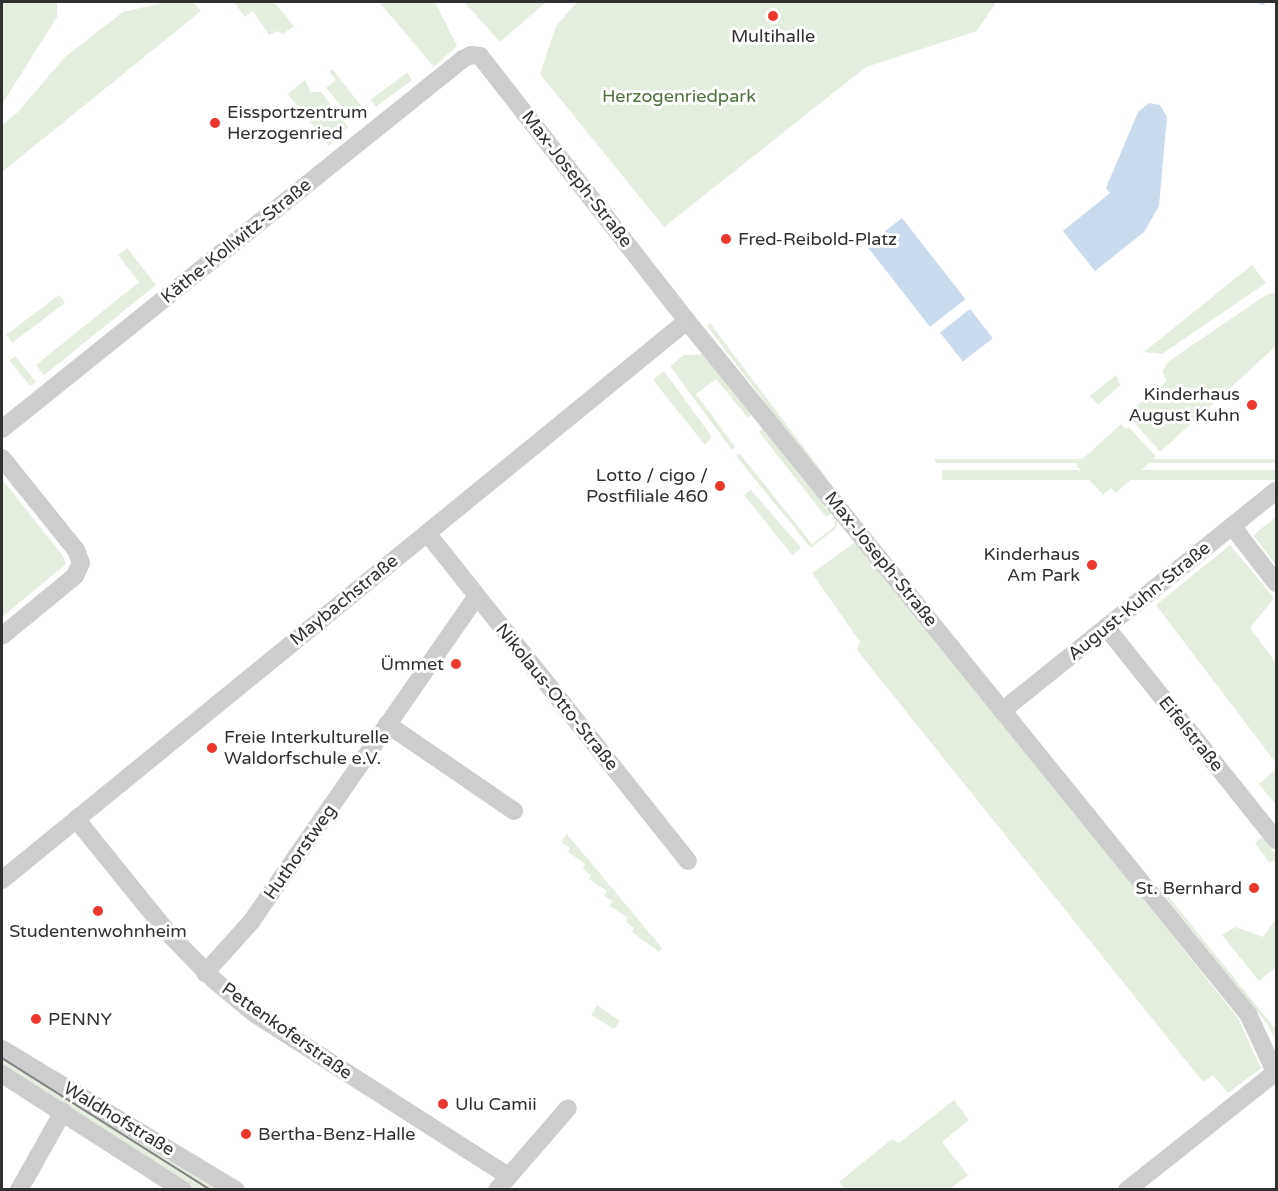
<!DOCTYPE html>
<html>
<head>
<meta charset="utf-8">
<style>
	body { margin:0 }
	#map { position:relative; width:1278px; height:1191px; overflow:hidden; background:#fff; font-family:"Varela Round",sans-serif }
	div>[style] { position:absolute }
	.green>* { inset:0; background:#e4eede; transform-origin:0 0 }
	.water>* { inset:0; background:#cadbee; transform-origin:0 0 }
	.stream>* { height:4px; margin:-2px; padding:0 2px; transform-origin:2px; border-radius:2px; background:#cadbee }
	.minor>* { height:18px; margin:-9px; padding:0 9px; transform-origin:9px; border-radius:9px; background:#cdcdcd }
	.tram>* { height:1.5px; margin:-0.75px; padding:0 0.75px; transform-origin:0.75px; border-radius:0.75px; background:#858585 }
	.dots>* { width:16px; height:16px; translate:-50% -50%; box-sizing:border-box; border:3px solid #fff; border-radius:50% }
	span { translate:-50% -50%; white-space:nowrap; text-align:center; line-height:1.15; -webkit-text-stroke:6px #fff; paint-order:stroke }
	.poi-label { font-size:18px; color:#303030 }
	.left { translate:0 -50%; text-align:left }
	.right { translate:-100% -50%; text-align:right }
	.park-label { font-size:18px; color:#4d6f3b }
	.street-label { font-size:18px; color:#303030 }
	.frame { position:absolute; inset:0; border:3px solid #303030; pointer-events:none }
</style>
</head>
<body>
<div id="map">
	<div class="green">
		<div style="clip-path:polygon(2px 2px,57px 2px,57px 17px,2px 104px)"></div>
		<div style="clip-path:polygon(166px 2px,193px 2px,201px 11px,2px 172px,2px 125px,18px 112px,65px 57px,123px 12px)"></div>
		<div style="clip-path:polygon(234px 2px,274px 2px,294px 26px,283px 34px,277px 31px,269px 35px,253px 11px,245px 17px)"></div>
		<div style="clip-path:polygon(379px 2px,435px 2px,457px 46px,434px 67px)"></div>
		<div style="clip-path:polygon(464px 2px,546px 2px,500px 42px)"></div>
		<div style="clip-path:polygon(577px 2px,996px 2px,977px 31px,866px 67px,664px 227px,540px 74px,556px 26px)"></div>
		<div style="clip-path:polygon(332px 69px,363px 108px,360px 117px,350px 117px,326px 88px,336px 80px,329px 71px)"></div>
		<div style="left:407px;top:73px;width:9px;height:45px;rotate:54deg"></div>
		<div style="clip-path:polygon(305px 80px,311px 92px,321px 92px,348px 127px,329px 146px,288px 94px)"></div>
		<div style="clip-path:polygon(127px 248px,156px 285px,44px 375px,36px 365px,139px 282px,118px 255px)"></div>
		<div style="clip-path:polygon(1252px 265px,1266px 283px,1162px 354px,1144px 352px)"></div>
		<div style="clip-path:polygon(1276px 292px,1276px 346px,1160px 452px,1127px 414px,1167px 381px,1162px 371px,1169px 361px,1266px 295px)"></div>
		<div style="left:59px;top:295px;width:10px;height:66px;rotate:53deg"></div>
		<div style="left:710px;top:323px;width:193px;height:4px;rotate:53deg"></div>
		<div style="clip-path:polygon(707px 354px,754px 414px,748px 418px,716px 379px,696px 394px,735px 447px,732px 450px,670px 366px,684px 355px)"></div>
		<div style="left:15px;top:356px;width:33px;height:7px;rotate:51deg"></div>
		<div style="clip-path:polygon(664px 371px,712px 437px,705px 445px,653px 380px)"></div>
		<div style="clip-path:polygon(1116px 375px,1120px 385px,1098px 405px,1090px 396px)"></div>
		<div style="clip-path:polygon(1121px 424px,1126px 429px,1129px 427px,1156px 457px,1116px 493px,1111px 488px,1103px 495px,1076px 465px)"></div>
		<div style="clip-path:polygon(765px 426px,838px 517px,836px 528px,811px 548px,736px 456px,740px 454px,812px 544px,834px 527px,836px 518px,832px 513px,826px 517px,759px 432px)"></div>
		<div style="left:1276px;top:459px;width:4px;height:341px;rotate:90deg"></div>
		<div style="left:1276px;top:470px;width:10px;height:334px;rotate:90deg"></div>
		<div style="clip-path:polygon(2px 479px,63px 556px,66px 564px,2px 617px)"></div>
		<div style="clip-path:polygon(751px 490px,801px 548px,792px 555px,744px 495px)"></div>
		<div style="clip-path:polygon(1276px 517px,1276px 565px,1253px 535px)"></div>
		<div style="clip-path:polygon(854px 543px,862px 545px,1238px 1018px,1261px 1068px,1228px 1093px,1213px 1075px,1203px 1082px,857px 650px,860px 642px,812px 573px)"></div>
		<div style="clip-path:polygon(1230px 545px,1274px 598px,1250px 628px,1276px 663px,1276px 763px,1156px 605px)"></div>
		<div style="clip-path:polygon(1276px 769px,1276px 805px,1259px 784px)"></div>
		<div style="clip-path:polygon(567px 834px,662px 948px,659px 952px,632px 932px,634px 928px,626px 922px,628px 918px,610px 906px,612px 901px,604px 896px,607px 891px,589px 879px,591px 875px,583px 869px,585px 864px,568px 852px,570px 848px,561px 842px)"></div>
		<div style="clip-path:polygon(1262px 837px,1276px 855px,1276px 861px,1269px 862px,1255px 843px)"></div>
		<div style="clip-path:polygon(1160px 886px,1276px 1030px,1276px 1041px,1268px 1025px,1160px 890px)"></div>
		<div style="clip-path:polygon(1276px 919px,1276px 967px,1259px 981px,1222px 935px,1236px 927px,1263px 937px)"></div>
		<div style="clip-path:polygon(597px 1005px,620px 1021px,614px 1029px,591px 1015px)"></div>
		<div style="clip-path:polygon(2px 1054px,227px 1190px,190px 1189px,2px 1068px)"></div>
		<div style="clip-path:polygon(954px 1100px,969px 1120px,942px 1142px,968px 1175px,950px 1189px,845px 1189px,839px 1182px,892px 1139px,899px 1143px)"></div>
	</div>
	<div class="water">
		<div style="clip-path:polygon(1149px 103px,1160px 105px,1167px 117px,1159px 206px,1144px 232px,1095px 271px,1063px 231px,1110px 193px,1106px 188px,1138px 112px)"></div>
		<div style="left:902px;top:218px;width:103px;height:45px;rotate:52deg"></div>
		<div style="left:970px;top:309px;width:37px;height:38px;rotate:52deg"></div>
	</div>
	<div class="stream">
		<div style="left:1261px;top:2px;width:2px;rotate:27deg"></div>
	</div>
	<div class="minor">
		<div style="left:2px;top:429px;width:591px;rotate:-38.75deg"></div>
		<div style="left:463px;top:59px;width:9px;rotate:-27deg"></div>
		<div style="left:471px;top:55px;width:9px;rotate:6deg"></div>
		<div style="left:480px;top:56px;width:336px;rotate:52deg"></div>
		<div style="left:687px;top:321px;width:892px;rotate:51.01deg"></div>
		<div style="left:1248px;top:1014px;width:66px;rotate:65deg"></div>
		<div style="left:2px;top:458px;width:118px;rotate:51.2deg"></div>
		<div style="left:76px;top:550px;width:14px;rotate:69deg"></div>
		<div style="left:81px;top:563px;width:14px;rotate:115deg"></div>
		<div style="left:75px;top:576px;width:94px;rotate:140.6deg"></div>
		<div style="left:1232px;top:526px;width:72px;rotate:52.3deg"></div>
		<div style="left:427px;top:533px;width:419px;rotate:51.5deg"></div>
		<div style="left:1106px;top:627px;width:273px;rotate:51.4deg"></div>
		<div style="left:1002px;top:711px;width:351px;rotate:-38.8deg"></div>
		<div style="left:387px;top:724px;width:154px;rotate:34.4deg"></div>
		<div style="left:76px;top:819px;width:149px;rotate:51deg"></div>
		<div style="left:170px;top:935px;width:63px;rotate:45.6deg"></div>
		<div style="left:214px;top:980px;width:53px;rotate:39.7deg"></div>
		<div style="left:255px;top:1014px;width:300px;rotate:32.6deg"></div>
		<div style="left:2px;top:880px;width:884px;rotate:-39.22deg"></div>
		<div style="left:205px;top:973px;width:69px;rotate:-48deg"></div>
		<div style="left:251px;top:922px;width:395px;rotate:-55.3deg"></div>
		<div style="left:2px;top:1049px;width:273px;rotate:31.1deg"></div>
		<div style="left:2px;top:1074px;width:215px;rotate:32.7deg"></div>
		<div style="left:19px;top:1190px;width:90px;rotate:-60.6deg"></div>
		<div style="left:497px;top:1190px;width:108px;rotate:-49.1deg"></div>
		<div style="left:1127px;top:1190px;width:190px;rotate:-38.4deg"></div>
	</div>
	<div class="tram">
		<div style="left:2px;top:1058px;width:247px;rotate:32.3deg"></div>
	</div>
	<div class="dots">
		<div style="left:773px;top:16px;background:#ee372c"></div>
		<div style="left:215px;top:123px;background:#ee372c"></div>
		<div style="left:726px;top:239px;background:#ee372c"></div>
		<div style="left:1252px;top:405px;background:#ee372c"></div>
		<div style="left:720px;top:486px;background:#ee372c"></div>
		<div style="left:1092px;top:565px;background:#ee372c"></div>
		<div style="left:456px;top:664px;background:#ee372c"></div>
		<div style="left:212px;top:748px;background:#ee372c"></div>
		<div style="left:1254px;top:888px;background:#ee372c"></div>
		<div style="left:98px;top:911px;background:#ee372c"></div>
		<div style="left:36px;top:1019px;background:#ee372c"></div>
		<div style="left:443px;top:1104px;background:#ee372c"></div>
		<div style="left:246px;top:1134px;background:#ee372c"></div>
	</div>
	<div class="poi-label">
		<span style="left:773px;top:36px">Multihalle</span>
		<span class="left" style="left:227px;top:123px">Eissportzentrum<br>Herzogenried</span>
		<span class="left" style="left:738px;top:239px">Fred-Reibold-Platz</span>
		<span class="right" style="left:1240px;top:405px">Kinderhaus<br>August Kuhn</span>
		<span class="right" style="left:708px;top:486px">Lotto / cigo /<br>Postfiliale 460</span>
		<span class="right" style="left:1080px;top:565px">Kinderhaus<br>Am Park</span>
		<span class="right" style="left:444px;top:664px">Ümmet</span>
		<span class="left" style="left:224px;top:748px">Freie Interkulturelle<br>Waldorfschule e.V.</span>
		<span class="right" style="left:1242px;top:888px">St. Bernhard</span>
		<span style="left:98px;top:931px">Studentenwohnheim</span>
		<span class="left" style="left:48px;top:1019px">PENNY</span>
		<span class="left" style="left:455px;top:1104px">Ulu Camii</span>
		<span class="left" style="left:258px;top:1134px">Bertha-Benz-Halle</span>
	</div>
	<div class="park-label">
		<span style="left:679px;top:96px">Herzogenriedpark</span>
	</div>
	<div class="street-label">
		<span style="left:577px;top:179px;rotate:52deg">Max-Joseph-Straße</span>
		<span style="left:236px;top:241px;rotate:-39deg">Käthe-Kollwitz-Straße</span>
		<span style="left:881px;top:559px;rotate:51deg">Max-Joseph-Straße</span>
		<span style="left:344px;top:600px;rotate:-39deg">Maybachstraße</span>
		<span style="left:1139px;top:601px;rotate:-39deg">August-Kuhn-Straße</span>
		<span style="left:557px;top:697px;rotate:51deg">Nikolaus-Otto-Straße</span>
		<span style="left:1191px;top:734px;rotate:51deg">Eifelstraße</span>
		<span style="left:300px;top:852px;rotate:-55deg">Huthorstweg</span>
		<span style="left:287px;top:1031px;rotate:35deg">Pettenkoferstraße</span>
		<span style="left:119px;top:1119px;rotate:31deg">Waldhofstraße</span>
	</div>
	<div class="frame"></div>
</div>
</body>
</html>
